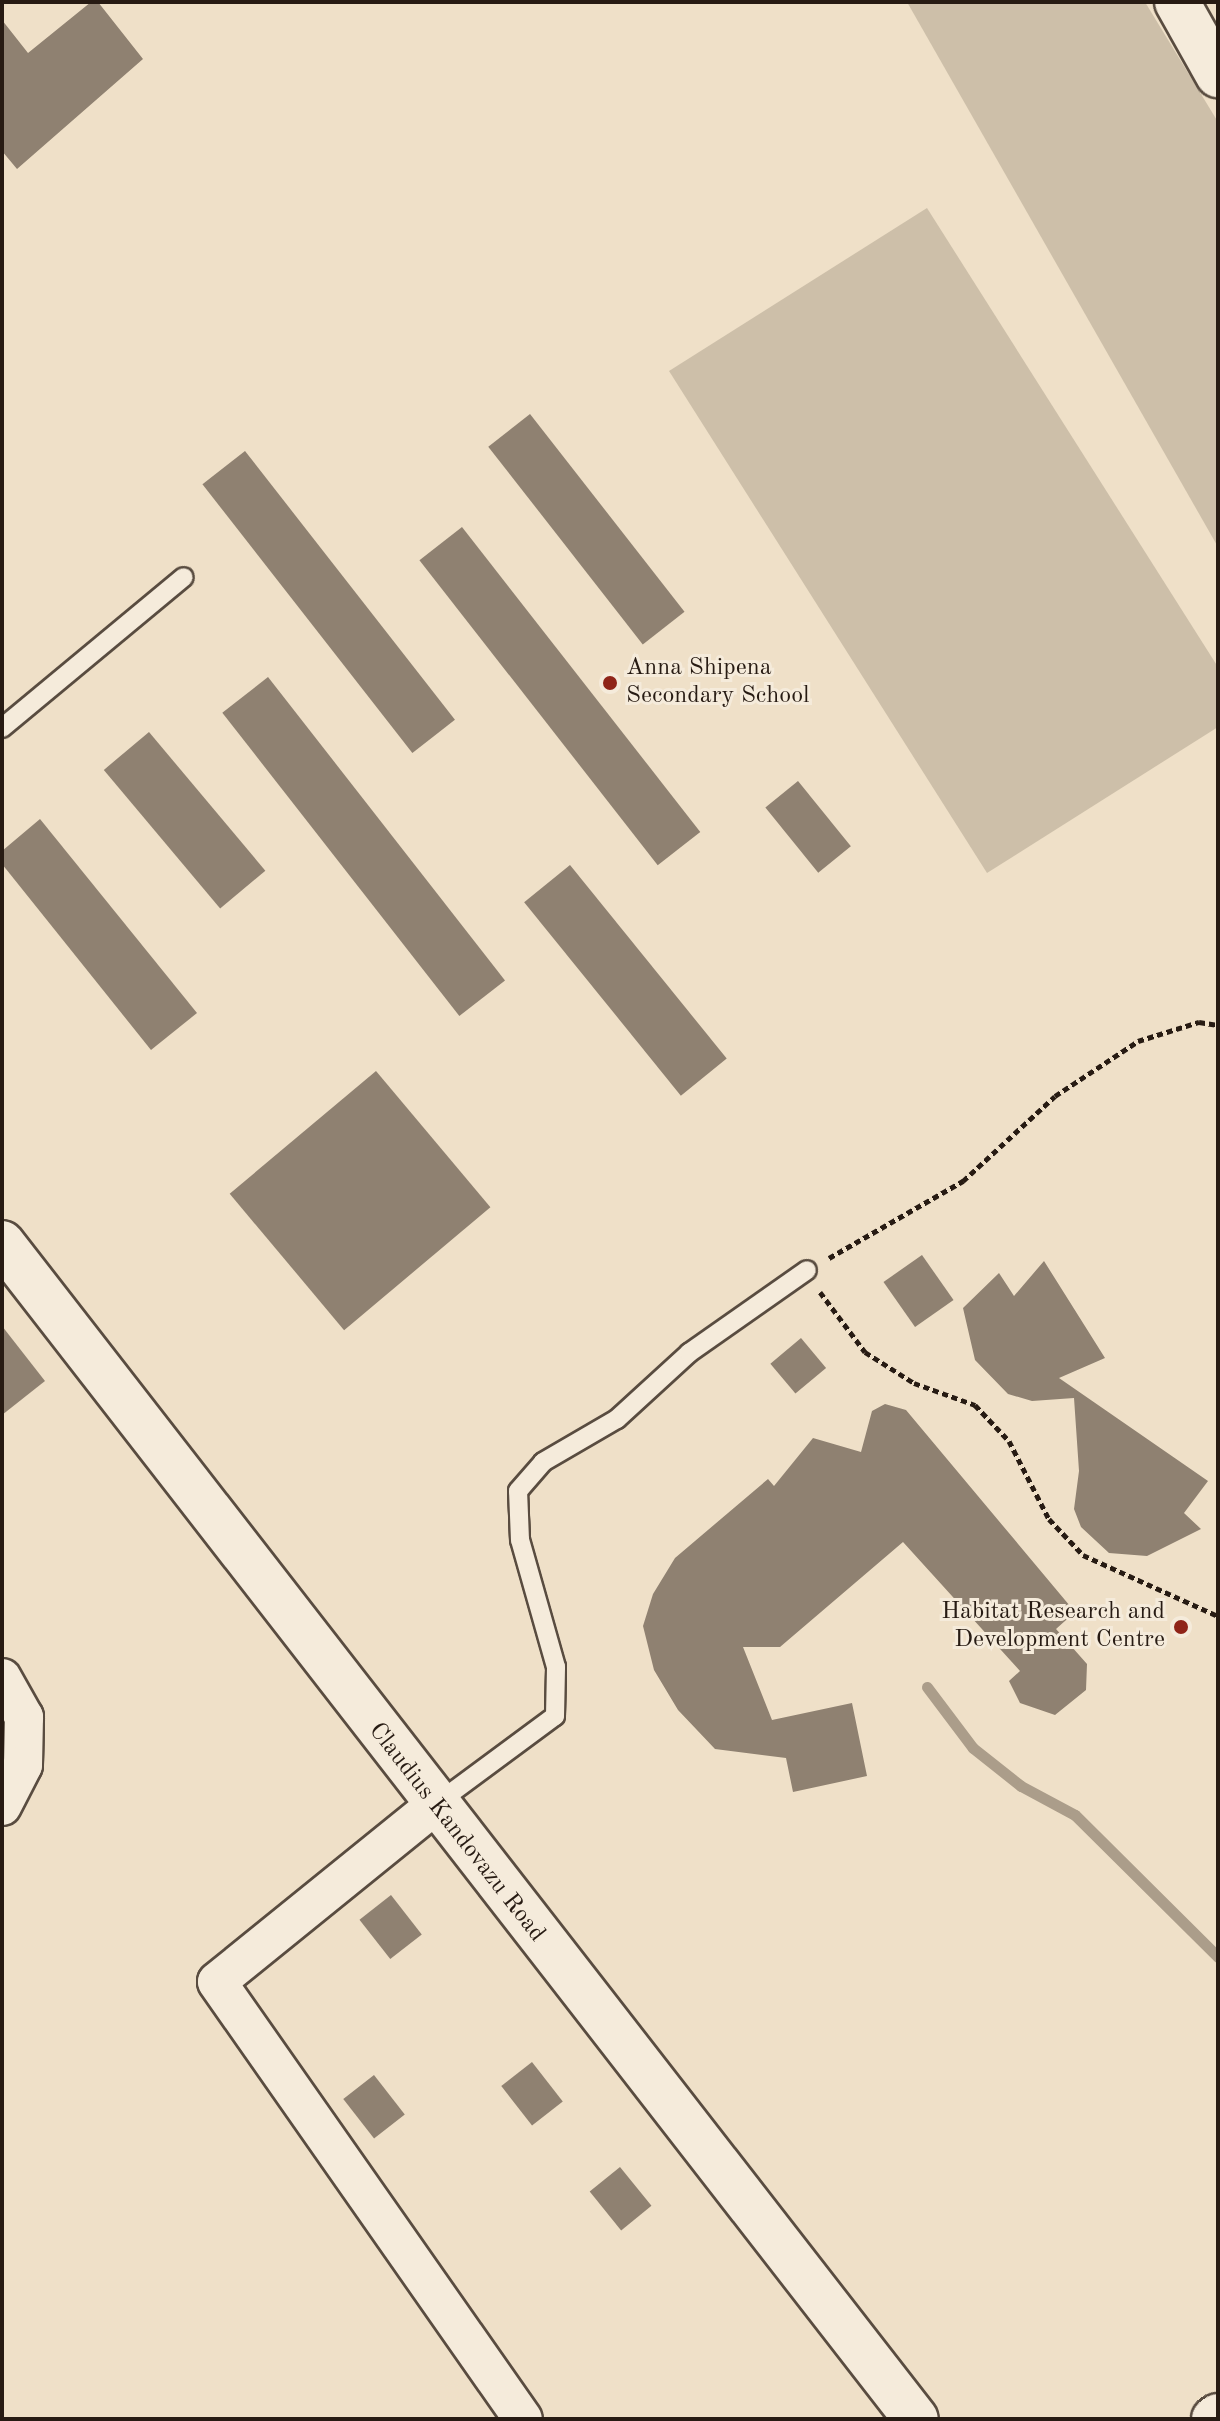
<!DOCTYPE html>
<html>
<head>
<meta charset="utf-8">
<style>
	body { margin:0 }
	#map { position:relative; width:1220px; height:2421px; overflow:hidden; background:#efe0c8; font-family:"Old Standard TT",serif }
	div>[style] { position:absolute }
	.green>* { inset:0; background:#cdbfa9 }
	.stream>* { height:11px; margin:-5.5px; padding:0 5.5px; transform-origin:5.5px; border-radius:5.5px; background:#ab9d8a }
	.building>* { inset:0; background:#8f8171; transform-origin:0 0 }
	.path>* { height:5px; margin-top:-2.5px; transform-origin:0; background:repeating-linear-gradient(90deg,#271b13 0 6px,transparent 0 10px) }
	.roads { filter:drop-shadow(2px 0 #594c40) drop-shadow(-2px 0 #594c40) drop-shadow(0 2px #594c40) drop-shadow(0 -2px #594c40) }
	.service>* { height:18px; margin:-9px; padding:0 9px; transform-origin:9px; border-radius:9px; background:#f5ebdb }
	.minor>* { height:38px; margin:-19px; padding:0 19px; transform-origin:19px; border-radius:19px; background:#f5ebdb }
	.tertiary>* { height:44px; margin:-22px; padding:0 22px; transform-origin:22px; border-radius:22px; background:#f5ebdb }
	.secondary>* { height:44px; margin:-22px; padding:0 22px; transform-origin:22px; border-radius:22px; background:#f5ebdb }
	.dots>* { width:22px; height:22px; translate:-50% -50%; box-sizing:border-box; border:4px solid #f5ebdb; border-radius:50% }
	span { translate:-50% -50%; white-space:nowrap; text-align:center; line-height:1.15; -webkit-text-stroke:6px #f5ebdb; paint-order:stroke }
	.poi-label { font-size:24px; color:#271b13 }
	.left { translate:0 -50%; text-align:left }
	.right { translate:-100% -50%; text-align:right }
	.street-label { font-size:24px; color:#271b13 }
	.frame { position:absolute; inset:0; border:4px solid #271b13; pointer-events:none }
</style>
</head>
<body>
<div id="map">
	<div class="green">
		<div style="clip-path:polygon(907px 2px,1145px 2px,1218px 122px,1218px 547px)"></div>
		<div style="clip-path:polygon(927px 208px,1218px 667px,1218px 727px,987px 873px,669px 371px)"></div>
	</div>
	<div class="stream">
		<div style="left:927px;top:1687px;width:76px;rotate:53deg"></div>
		<div style="left:973px;top:1748px;width:61px;rotate:38.4deg"></div>
		<div style="left:1021px;top:1786px;width:61px;rotate:28.2deg"></div>
		<div style="left:1075px;top:1815px;width:202px;rotate:44.8deg"></div>
	</div>
	<div class="building">
		<div style="clip-path:polygon(91px 2px,98px 2px,143px 59px,17px 169px,2px 151px,2px 20px,28px 53px)"></div>
		<div style="left:530px;top:414px;width:251px;height:53px;rotate:52deg"></div>
		<div style="left:245px;top:451px;width:341px;height:54px;rotate:52deg"></div>
		<div style="left:462px;top:527px;width:387px;height:54px;rotate:52deg"></div>
		<div style="left:268px;top:677px;width:385px;height:58px;rotate:52deg"></div>
		<div style="left:149px;top:732px;width:181px;height:59px;rotate:50deg"></div>
		<div style="left:798px;top:781px;width:84px;height:42px;rotate:51deg"></div>
		<div style="clip-path:polygon(40px 819px,197px 1013px,151px 1050px,2px 864px,2px 851px)"></div>
		<div style="left:570px;top:865px;width:249px;height:59px;rotate:51deg"></div>
		<div style="left:376px;top:1071px;width:178px;height:191px;rotate:50deg"></div>
		<div style="left:922px;top:1255px;width:55px;height:47px;rotate:55deg"></div>
		<div style="clip-path:polygon(1044px 1261px,1105px 1358px,1059px 1378px,1208px 1481px,1184px 1513px,1201px 1529px,1147px 1556px,1109px 1553px,1081px 1527px,1074px 1509px,1079px 1471px,1074px 1398px,1032px 1401px,1008px 1394px,975px 1360px,963px 1308px,999px 1273px,1014px 1296px)"></div>
		<div style="clip-path:polygon(2px 1326px,45px 1381px,2px 1415px)"></div>
		<div style="left:801px;top:1338px;width:39px;height:40px;rotate:50deg"></div>
		<div style="clip-path:polygon(885px 1404px,906px 1410px,1075px 1612px,1056px 1629px,1087px 1664px,1086px 1690px,1055px 1715px,1020px 1703px,1009px 1681px,1020px 1671px,903px 1542px,780px 1647px,743px 1647px,772px 1720px,852px 1703px,867px 1776px,793px 1792px,786px 1758px,715px 1749px,678px 1710px,654px 1670px,643px 1626px,653px 1594px,675px 1558px,768px 1479px,774px 1486px,813px 1438px,861px 1452px,872px 1411px)"></div>
		<div style="left:391px;top:1895px;width:50px;height:40px;rotate:52deg"></div>
		<div style="left:532px;top:2062px;width:50px;height:39px;rotate:52deg"></div>
		<div style="left:374px;top:2075px;width:50px;height:39px;rotate:52deg"></div>
		<div style="left:620px;top:2167px;width:50px;height:39px;rotate:51deg"></div>
	</div>
	<div class="path">
		<div style="left:829px;top:1258px;width:155px;rotate:-29.9deg"></div>
		<div style="left:963px;top:1181px;width:125px;rotate:-42.7deg"></div>
		<div style="left:1055px;top:1096px;width:100px;rotate:-33.5deg"></div>
		<div style="left:1138px;top:1041px;width:64px;rotate:-17.3deg"></div>
		<div style="left:1199px;top:1022px;width:19px;rotate:9deg"></div>
		<div style="left:820px;top:1292px;width:75px;rotate:53.1deg"></div>
		<div style="left:865px;top:1352px;width:58px;rotate:32.3deg"></div>
		<div style="left:914px;top:1383px;width:65px;rotate:19.8deg"></div>
		<div style="left:975px;top:1405px;width:50px;rotate:46.6deg"></div>
		<div style="left:1009px;top:1441px;width:88px;rotate:62.9deg"></div>
		<div style="left:1049px;top:1519px;width:50px;rotate:46.6deg"></div>
		<div style="left:1083px;top:1555px;width:148px;rotate:24.3deg"></div>
	</div>
	<div class="roads">
		<div class="service">
			<div style="left:2px;top:728px;width:236px;rotate:-39.7deg"></div>
			<div style="left:436px;top:1804px;width:148px;rotate:-36.5deg"></div>
			<div style="left:555px;top:1716px;width:49px;rotate:-88.8deg"></div>
			<div style="left:556px;top:1667px;width:132px;rotate:-105.8deg"></div>
			<div style="left:520px;top:1540px;width:49px;rotate:-92.3deg"></div>
			<div style="left:518px;top:1491px;width:38px;rotate:-49deg"></div>
			<div style="left:543px;top:1462px;width:86px;rotate:-30.2deg"></div>
			<div style="left:617px;top:1419px;width:98px;rotate:-42.5deg"></div>
			<div style="left:689px;top:1353px;width:144px;rotate:-35.1deg"></div>
		</div>
		<div class="minor">
			<div style="left:2px;top:1678px;width:45px;rotate:60.6deg"></div>
			<div style="left:24px;top:1717px;width:48px;rotate:91.2deg"></div>
			<div style="left:23px;top:1765px;width:46px;rotate:117.1deg"></div>
			<div style="left:434px;top:1806px;width:279px;rotate:141deg"></div>
			<div style="left:217px;top:1982px;width:533px;rotate:55deg"></div>
		</div>
		<div class="tertiary">
			<div style="left:2px;top:1243px;width:1489px;rotate:52.15deg"></div>
		</div>
		<div class="secondary">
			<div style="left:1177px;top:2px;width:84px;rotate:60.7deg"></div>
			<div style="left:1214px;top:2419px;width:5px;rotate:-37deg"></div>
		</div>
	</div>
	<div class="dots">
		<div style="left:610px;top:683px;background:#8f2418"></div>
		<div style="left:1181px;top:1627px;background:#8f2418"></div>
	</div>
	<div class="poi-label">
		<span class="left" style="left:626px;top:683px">Anna Shipena<br>Secondary School</span>
		<span class="right" style="left:1165px;top:1627px">Habitat Research and<br>Development Centre</span>
	</div>
	<div class="street-label">
		<span style="left:456px;top:1833px;rotate:52deg">Claudius Kandovazu Road</span>
	</div>
	<div class="frame"></div>
</div>
</body>
</html>
